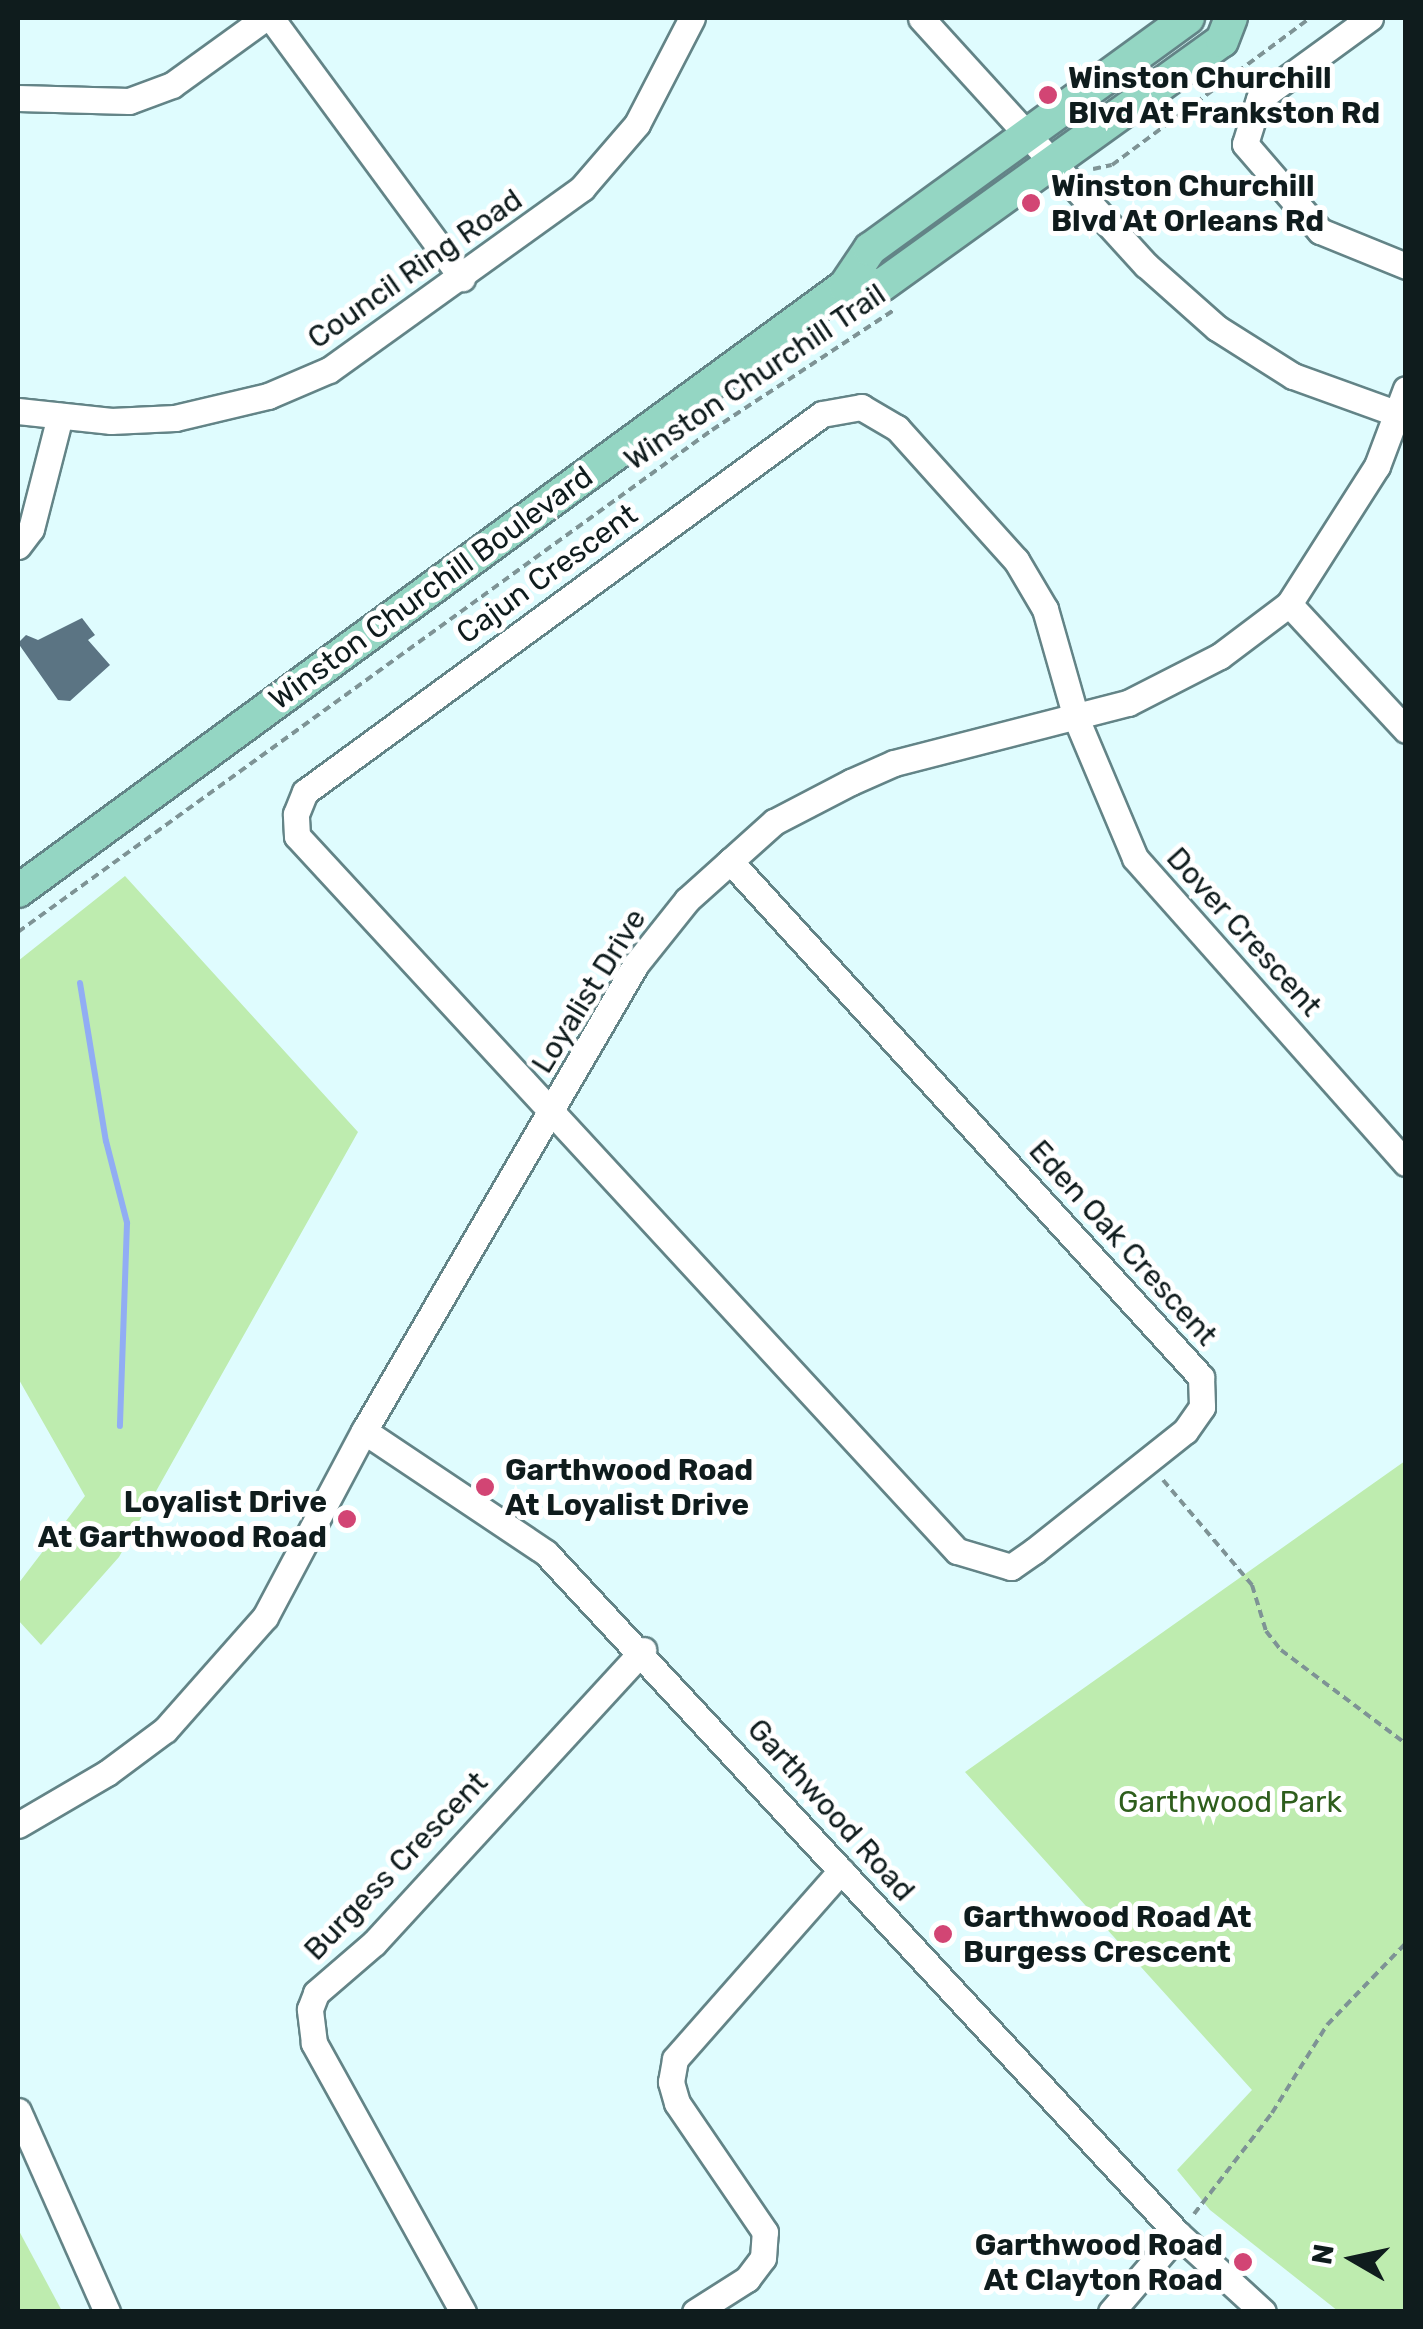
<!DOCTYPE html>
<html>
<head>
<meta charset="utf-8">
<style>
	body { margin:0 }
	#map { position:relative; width:1423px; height:2329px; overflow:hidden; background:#dffcfe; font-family:Rubik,sans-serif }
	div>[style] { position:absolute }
	.green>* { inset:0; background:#beecaf }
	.stream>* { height:6px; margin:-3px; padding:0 3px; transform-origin:3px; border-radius:3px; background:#91adf4 }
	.building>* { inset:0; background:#5b7483 }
	.path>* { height:4px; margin-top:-2px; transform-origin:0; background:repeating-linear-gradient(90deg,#7e9395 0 8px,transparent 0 13px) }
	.roads { filter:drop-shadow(2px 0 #638487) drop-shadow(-2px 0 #638487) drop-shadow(0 2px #638487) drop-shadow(0 -2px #638487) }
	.minor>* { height:25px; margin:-12.5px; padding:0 12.5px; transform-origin:12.5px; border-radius:12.5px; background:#fff }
	.major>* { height:32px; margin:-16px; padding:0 16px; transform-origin:16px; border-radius:16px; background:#94d6c3 }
	.dots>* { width:28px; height:28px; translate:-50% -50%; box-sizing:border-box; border:5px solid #fff; border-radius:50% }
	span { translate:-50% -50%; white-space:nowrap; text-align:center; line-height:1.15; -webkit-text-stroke:10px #fff; paint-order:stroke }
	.poi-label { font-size:30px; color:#0f1c1d; font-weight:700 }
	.left { translate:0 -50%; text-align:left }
	.right { translate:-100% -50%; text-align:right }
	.street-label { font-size:30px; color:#0f1c1d }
	.park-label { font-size:30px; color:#2e5e1c }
	.frame { position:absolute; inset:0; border:20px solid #0f1c1d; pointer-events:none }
	.north { position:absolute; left:1303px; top:2209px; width:100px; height:100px; -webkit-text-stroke:8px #fff; paint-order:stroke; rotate:279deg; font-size:28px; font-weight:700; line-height:40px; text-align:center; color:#0f1c1d }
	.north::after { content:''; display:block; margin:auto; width:35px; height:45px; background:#0f1c1d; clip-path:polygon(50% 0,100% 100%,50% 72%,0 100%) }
</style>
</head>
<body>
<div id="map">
	<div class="green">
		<div style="clip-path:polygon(125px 876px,358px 1132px,119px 1557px,41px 1645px,18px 1620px,18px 1584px,85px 1496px,18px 1378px,18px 961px)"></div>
		<div style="clip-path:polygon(1405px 1461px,1405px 2311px,1338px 2311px,1210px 2210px,1177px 2170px,1252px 2090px,965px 1772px)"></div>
		<div style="clip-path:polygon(18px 2229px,62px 2311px,18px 2311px)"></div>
	</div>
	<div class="stream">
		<div style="left:80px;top:983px;width:160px;rotate:80.7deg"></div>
		<div style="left:106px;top:1141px;width:85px;rotate:75.6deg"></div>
		<div style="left:127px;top:1223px;width:203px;rotate:92deg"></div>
	</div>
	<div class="building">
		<div style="clip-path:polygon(82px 618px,95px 635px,88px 640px,110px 665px,70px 701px,58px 700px,18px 643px,26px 635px,38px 640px)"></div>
	</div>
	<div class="path">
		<div style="left:1093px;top:169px;width:19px;rotate:-12deg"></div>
		<div style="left:1112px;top:165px;width:247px;rotate:-36.6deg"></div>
		<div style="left:18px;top:932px;width:857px;rotate:-35.88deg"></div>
		<div style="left:712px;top:430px;width:218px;rotate:-33.4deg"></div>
		<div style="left:1163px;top:1480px;width:138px;rotate:49.7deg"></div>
		<div style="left:1252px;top:1585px;width:48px;rotate:73.1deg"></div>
		<div style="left:1266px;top:1631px;width:24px;rotate:52deg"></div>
		<div style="left:1281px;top:1650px;width:156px;rotate:36.9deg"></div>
		<div style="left:1194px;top:2214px;width:128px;rotate:-52.3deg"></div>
		<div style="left:1272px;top:2113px;width:104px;rotate:-58deg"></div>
		<div style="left:1327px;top:2025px;width:114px;rotate:-46.1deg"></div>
	</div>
	<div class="roads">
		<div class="minor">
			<div style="left:271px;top:18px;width:323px;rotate:53.7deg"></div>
			<div style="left:921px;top:18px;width:334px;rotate:47.7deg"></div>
			<div style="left:1146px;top:265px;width:95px;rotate:41.6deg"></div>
			<div style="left:1217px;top:328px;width:90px;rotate:32.3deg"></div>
			<div style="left:1293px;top:376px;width:120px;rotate:19.9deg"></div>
			<div style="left:1370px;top:18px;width:137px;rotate:143.9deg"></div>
			<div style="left:1259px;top:99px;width:47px;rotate:107.3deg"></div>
			<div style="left:1245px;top:144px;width:115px;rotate:49.2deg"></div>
			<div style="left:1320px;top:231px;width:93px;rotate:22.1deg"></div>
			<div style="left:18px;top:98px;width:111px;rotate:1.5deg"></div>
			<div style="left:129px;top:101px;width:46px;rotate:-20.4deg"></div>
			<div style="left:172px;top:85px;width:115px;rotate:-35.8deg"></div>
			<div style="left:18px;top:411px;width:94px;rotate:6.1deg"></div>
			<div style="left:111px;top:421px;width:64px;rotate:-2.7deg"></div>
			<div style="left:175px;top:418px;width:96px;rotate:-13.3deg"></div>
			<div style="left:268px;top:396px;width:66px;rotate:-23.1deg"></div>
			<div style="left:329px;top:370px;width:312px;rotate:-35.7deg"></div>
			<div style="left:582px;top:188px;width:84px;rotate:-49.3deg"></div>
			<div style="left:637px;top:124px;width:119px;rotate:-62.6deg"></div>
			<div style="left:18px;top:546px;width:21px;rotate:-53deg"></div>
			<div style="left:31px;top:529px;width:117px;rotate:-75.6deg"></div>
			<div style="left:1289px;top:604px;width:172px;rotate:47.1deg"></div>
			<div style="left:730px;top:861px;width:699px;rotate:47.61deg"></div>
			<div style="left:1201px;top:1377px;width:30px;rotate:88deg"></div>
			<div style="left:1202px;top:1407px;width:29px;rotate:125deg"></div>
			<div style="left:1185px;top:1431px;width:193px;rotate:141.5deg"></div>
			<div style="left:1034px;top:1551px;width:28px;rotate:145deg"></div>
			<div style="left:1011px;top:1567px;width:56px;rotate:-163.5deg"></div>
			<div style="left:957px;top:1551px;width:973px;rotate:-132.71deg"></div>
			<div style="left:297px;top:836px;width:22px;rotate:-93deg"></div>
			<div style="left:296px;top:814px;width:24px;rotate:-68deg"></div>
			<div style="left:305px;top:792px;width:640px;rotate:-36.17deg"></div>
			<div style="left:822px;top:414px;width:40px;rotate:-10deg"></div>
			<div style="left:861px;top:407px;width:42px;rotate:30.3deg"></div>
			<div style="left:897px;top:428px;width:178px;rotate:48deg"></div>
			<div style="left:1016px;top:560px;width:57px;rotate:59.4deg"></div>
			<div style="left:1045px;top:609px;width:113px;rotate:74.1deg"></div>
			<div style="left:1076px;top:718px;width:152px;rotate:67.1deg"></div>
			<div style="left:1135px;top:858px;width:408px;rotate:48.4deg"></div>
			<div style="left:364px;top:1431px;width:219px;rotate:33.8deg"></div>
			<div style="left:546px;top:1553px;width:929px;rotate:47.14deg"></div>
			<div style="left:1178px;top:2234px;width:115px;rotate:42.5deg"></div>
			<div style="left:18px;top:1825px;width:103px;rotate:-30.3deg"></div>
			<div style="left:107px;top:1773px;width:72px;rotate:-36.6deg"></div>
			<div style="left:165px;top:1730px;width:151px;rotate:-48.5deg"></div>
			<div style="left:265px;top:1617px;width:211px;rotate:-62deg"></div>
			<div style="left:364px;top:1431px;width:540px;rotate:-59.78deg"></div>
			<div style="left:636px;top:964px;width:82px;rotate:-51.4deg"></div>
			<div style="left:687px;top:900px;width:117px;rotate:-41.9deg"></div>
			<div style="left:774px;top:822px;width:87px;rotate:-27.5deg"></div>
			<div style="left:851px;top:782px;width:47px;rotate:-23.8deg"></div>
			<div style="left:894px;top:763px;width:242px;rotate:-14.4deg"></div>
			<div style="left:1128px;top:703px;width:103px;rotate:-27.1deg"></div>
			<div style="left:1220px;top:656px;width:86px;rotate:-37deg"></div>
			<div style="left:1289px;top:604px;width:164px;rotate:-57.5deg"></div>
			<div style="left:1377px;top:466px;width:82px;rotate:-69.4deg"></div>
			<div style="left:18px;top:2111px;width:220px;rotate:66.1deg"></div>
			<div style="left:463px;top:2312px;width:308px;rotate:-119deg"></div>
			<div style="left:314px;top:2043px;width:34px;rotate:-97deg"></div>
			<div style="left:310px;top:2009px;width:17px;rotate:-69deg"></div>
			<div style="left:316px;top:1993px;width:77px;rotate:-40.8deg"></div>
			<div style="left:374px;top:1943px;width:398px;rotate:-47.4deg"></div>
			<div style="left:695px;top:2312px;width:62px;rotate:-32.4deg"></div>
			<div style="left:747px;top:2279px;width:26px;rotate:-53deg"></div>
			<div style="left:763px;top:2258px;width:26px;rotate:-86deg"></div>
			<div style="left:765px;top:2232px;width:156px;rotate:-124.3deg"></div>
			<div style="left:677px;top:2103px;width:22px;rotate:-106deg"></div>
			<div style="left:671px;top:2082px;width:23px;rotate:-80deg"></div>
			<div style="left:675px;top:2059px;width:251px;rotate:-48.6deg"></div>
			<div style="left:1111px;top:2312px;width:103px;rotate:-49.3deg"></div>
		</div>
		<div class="major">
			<div style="left:845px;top:286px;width:37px;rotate:-2deg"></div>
			<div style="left:882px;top:285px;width:418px;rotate:-35.7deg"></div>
			<div style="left:1222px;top:41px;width:25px;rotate:-69deg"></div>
			<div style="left:18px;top:891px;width:1025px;rotate:-36.19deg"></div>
			<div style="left:845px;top:286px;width:45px;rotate:-56deg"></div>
			<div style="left:870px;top:249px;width:393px;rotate:-36deg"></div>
		</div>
	</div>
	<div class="dots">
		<div style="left:1048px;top:95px;background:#d24574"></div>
		<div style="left:1031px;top:203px;background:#d24574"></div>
		<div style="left:485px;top:1487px;background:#d24574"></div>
		<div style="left:347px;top:1519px;background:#d24574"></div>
		<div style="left:943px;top:1934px;background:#d24574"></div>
		<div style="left:1243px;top:2262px;background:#d24574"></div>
	</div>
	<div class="poi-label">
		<span class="left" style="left:1068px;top:95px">Winston Churchill<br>Blvd At Frankston Rd</span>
		<span class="left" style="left:1051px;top:203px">Winston Churchill<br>Blvd At Orleans Rd</span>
		<span class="left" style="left:505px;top:1487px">Garthwood Road<br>At Loyalist Drive</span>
		<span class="right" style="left:327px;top:1519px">Loyalist Drive<br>At Garthwood Road</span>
		<span class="left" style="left:963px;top:1934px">Garthwood Road At<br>Burgess Crescent</span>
		<span class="right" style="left:1223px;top:2262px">Garthwood Road<br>At Clayton Road</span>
	</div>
	<div class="street-label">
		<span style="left:415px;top:269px;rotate:-35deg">Council Ring Road</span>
		<span style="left:755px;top:377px;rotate:-34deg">Winston Churchill Trail</span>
		<span style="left:547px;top:574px;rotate:-36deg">Cajun Crescent</span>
		<span style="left:431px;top:588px;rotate:-36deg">Winston Churchill Boulevard</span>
		<span style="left:1244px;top:932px;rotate:48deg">Dover Crescent</span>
		<span style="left:589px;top:991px;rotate:-58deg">Loyalist Drive</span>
		<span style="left:1123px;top:1243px;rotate:48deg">Eden Oak Crescent</span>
		<span style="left:831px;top:1810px;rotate:48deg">Garthwood Road</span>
		<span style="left:396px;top:1866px;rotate:-46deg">Burgess Crescent</span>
	</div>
	<div class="park-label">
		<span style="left:1230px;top:1802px">Garthwood Park</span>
	</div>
	<div class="frame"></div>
	<div class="north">N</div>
</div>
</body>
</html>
